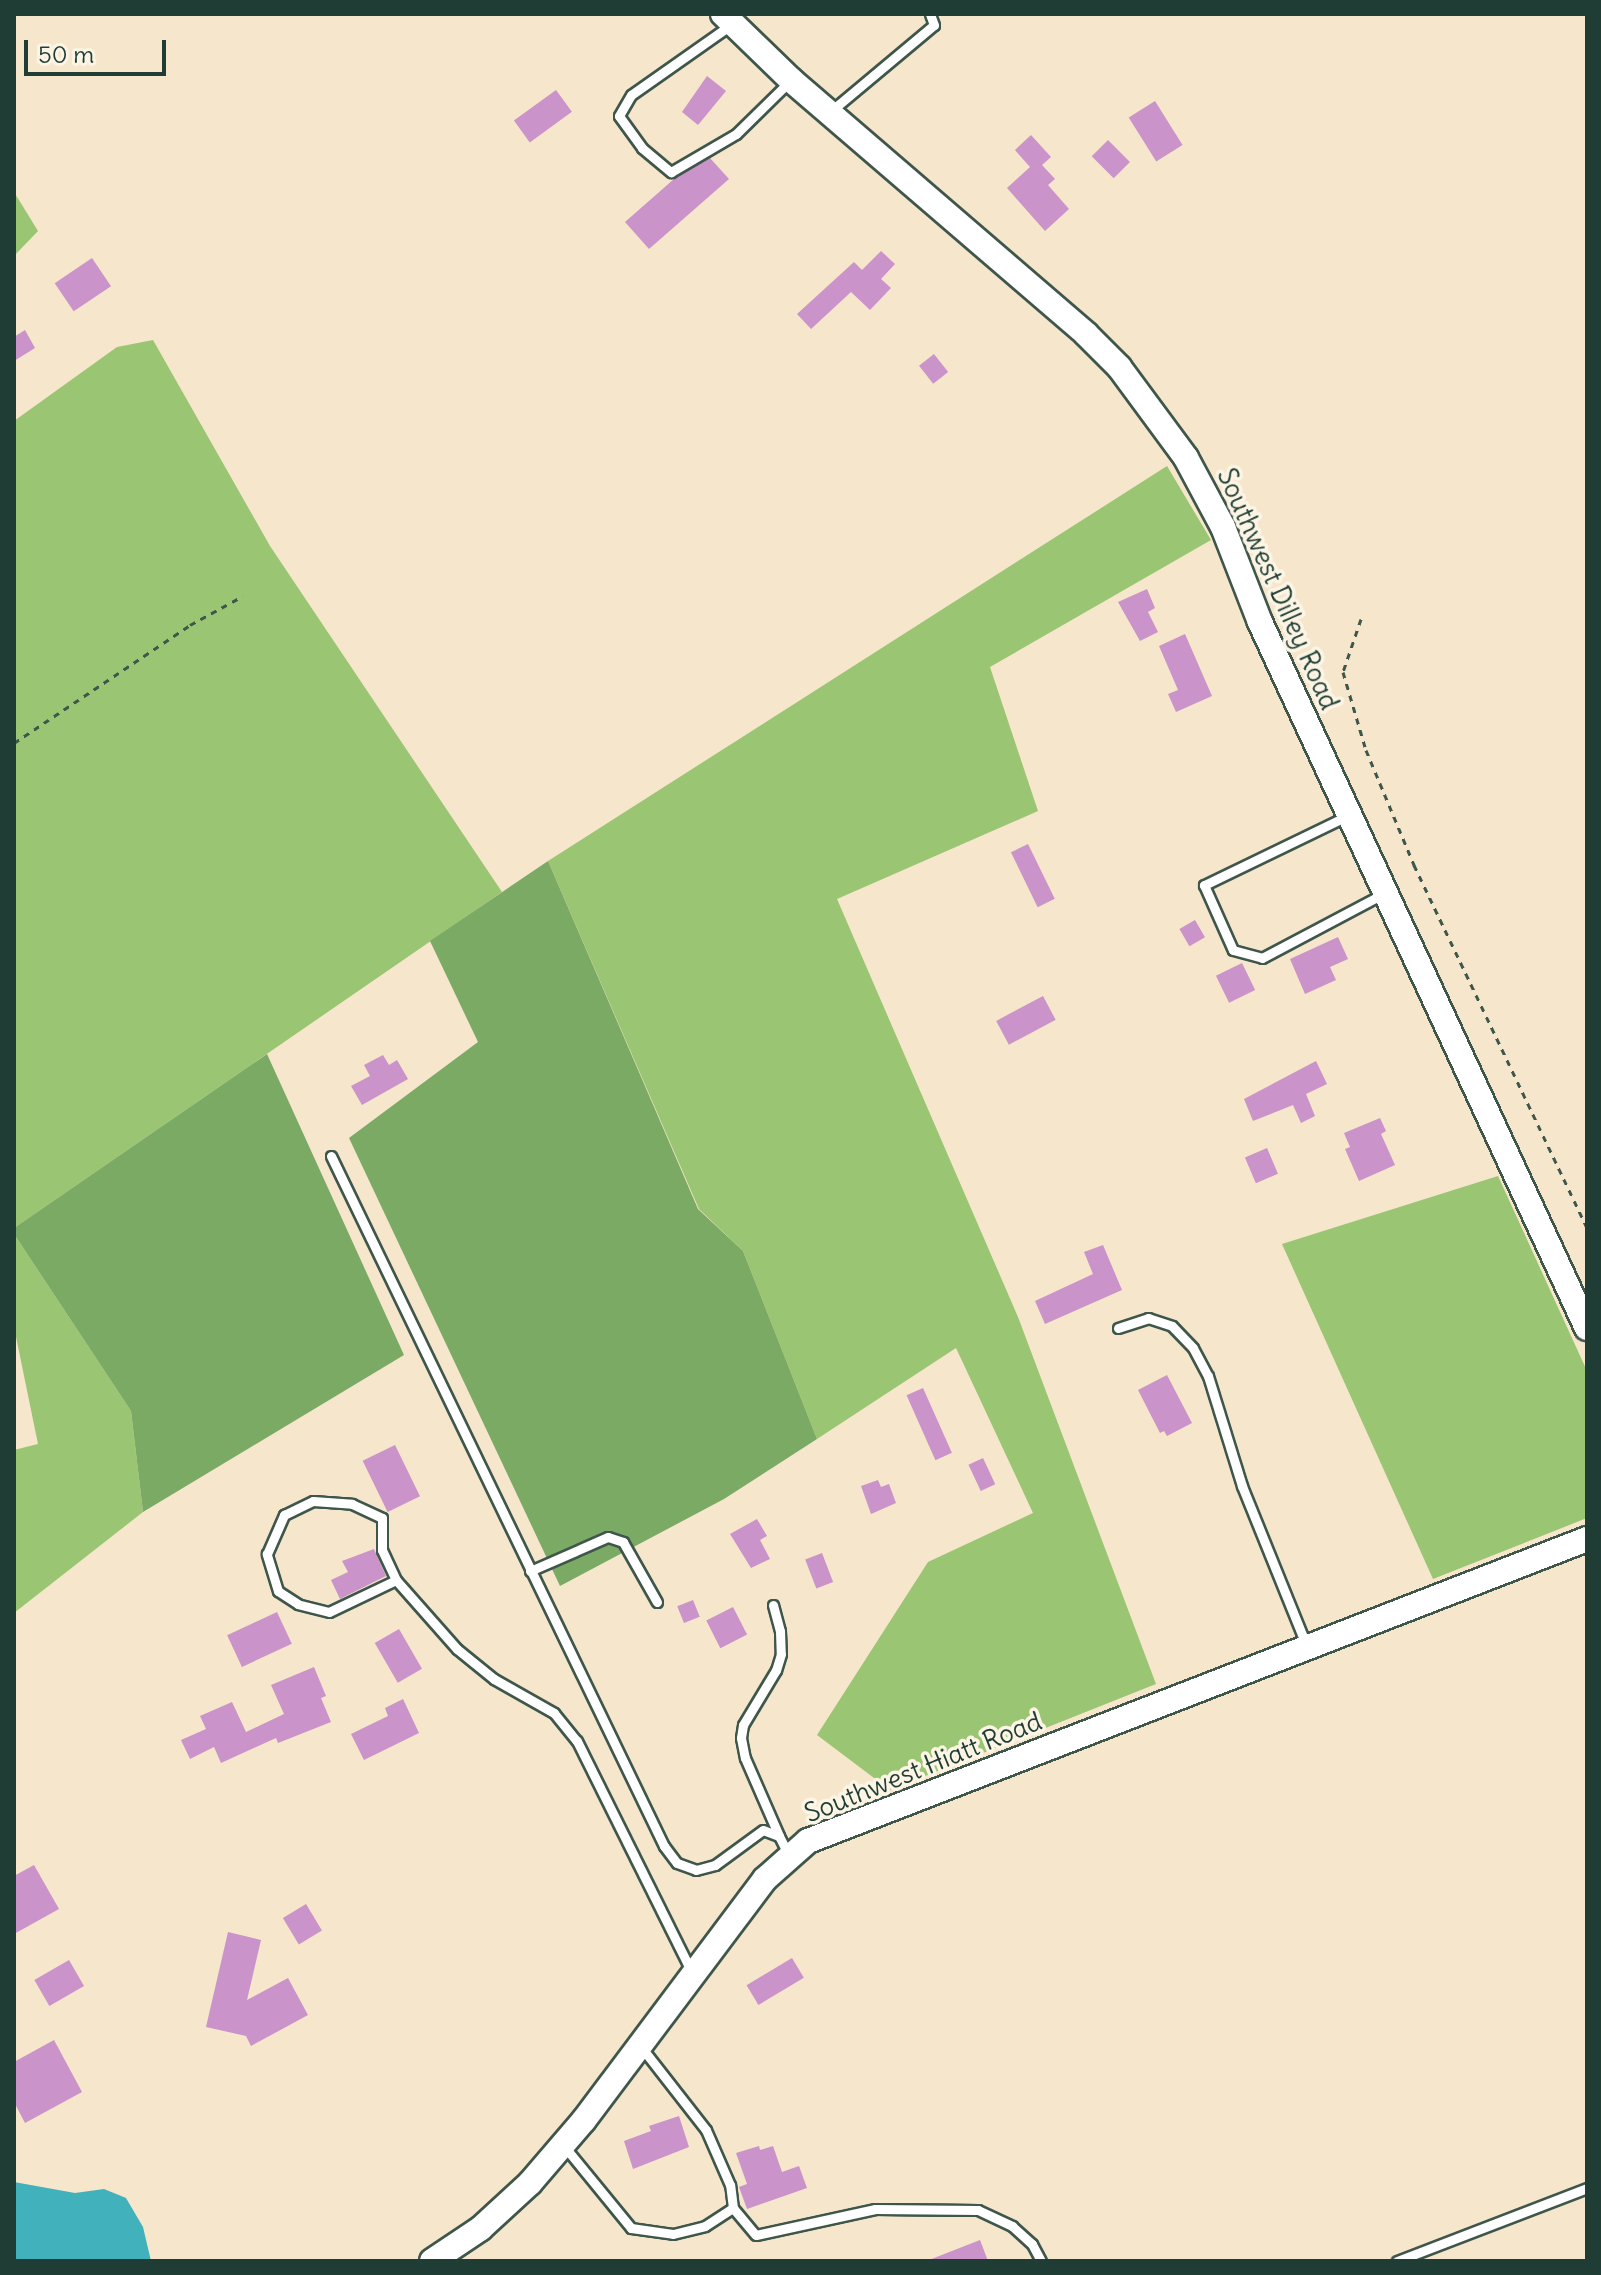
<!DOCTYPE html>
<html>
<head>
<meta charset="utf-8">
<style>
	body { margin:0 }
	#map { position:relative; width:1601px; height:2275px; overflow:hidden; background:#f5e6cc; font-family:Delius,sans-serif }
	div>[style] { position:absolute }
	.green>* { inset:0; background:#9ac572 }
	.forest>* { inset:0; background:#7baa64 }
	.water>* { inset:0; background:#41b1bb }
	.building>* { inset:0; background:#ca93c9; transform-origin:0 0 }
	.path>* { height:3px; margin-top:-1.5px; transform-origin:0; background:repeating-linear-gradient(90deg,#3f564b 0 6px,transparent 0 12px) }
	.roads { filter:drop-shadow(2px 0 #3f564b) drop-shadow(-2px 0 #3f564b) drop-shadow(0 2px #3f564b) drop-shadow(0 -2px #3f564b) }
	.lane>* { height:9px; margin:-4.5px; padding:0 4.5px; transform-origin:4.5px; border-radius:4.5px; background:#fff }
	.secondary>* { height:24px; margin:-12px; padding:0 12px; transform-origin:12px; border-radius:12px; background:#fff }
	span { translate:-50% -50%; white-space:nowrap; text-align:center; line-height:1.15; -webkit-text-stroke:7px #fcf5e5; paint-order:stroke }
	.street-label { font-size:26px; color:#1f3d34 }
	.frame { position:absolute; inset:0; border:16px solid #1f3d34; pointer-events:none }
	.scale { position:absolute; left:24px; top:40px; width:142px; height:36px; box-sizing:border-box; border:4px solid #1f3d34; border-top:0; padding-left:10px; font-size:24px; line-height:28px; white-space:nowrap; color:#1f3d34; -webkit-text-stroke:6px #fcf5e5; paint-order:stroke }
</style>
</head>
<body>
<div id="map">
	<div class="green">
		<div style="clip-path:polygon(14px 192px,38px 231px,14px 256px)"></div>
		<div style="clip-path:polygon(153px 340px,270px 546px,502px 892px,14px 1228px,14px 421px,117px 347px)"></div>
		<div style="clip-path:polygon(1167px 466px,1211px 540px,990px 667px,1038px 811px,837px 899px,1018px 1317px,1156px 1684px,890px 1790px,817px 1735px,928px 1562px,1033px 1513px,956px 1348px,817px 1439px,743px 1251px,699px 1209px,548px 861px)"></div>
		<div style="clip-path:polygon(1498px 1176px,1587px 1371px,1587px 1518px,1433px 1579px,1282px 1244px)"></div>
		<div style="clip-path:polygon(14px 1234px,131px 1411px,143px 1512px,14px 1613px,14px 1450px,38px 1444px,14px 1327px)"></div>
	</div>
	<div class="forest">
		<div style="clip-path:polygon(548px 861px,698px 1209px,743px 1251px,817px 1439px,724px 1499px,560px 1586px,349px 1138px,478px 1042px,430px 941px)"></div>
		<div style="clip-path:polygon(267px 1054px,404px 1355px,143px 1512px,131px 1411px,14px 1234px,14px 1228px)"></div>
	</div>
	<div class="water">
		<div style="clip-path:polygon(14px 2182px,75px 2193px,104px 2189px,126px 2198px,143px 2227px,151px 2261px,14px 2261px)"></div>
	</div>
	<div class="building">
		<div style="clip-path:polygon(707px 76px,726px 91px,698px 125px,682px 112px)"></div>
		<div style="left:556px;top:90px;width:27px;height:52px;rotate:54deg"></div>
		<div style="left:1155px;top:101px;width:52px;height:31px;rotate:58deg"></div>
		<div style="clip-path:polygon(1031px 135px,1051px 157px,1042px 165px,1055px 179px,1048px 185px,1069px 209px,1045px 231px,1007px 188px,1030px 167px,1015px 150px)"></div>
		<div style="left:1108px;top:140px;width:31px;height:23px;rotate:45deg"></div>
		<div style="clip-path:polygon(710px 158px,729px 179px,649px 249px,625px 222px,674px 179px)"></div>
		<div style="clip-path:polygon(881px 251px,895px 264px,881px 279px,891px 288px,870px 310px,851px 292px,811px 329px,797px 314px,854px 262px,862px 270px)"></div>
		<div style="left:92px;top:258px;width:34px;height:45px;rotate:56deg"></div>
		<div style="clip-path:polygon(25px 330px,35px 348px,14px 361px,14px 337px)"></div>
		<div style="left:934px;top:354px;width:23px;height:19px;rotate:52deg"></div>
		<div style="clip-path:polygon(1147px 589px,1155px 608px,1148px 612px,1158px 632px,1140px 641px,1118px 602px)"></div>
		<div style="clip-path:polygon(1185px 634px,1212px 696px,1176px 712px,1168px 694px,1178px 690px,1159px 646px)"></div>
		<div style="left:1028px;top:844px;width:61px;height:19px;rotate:64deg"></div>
		<div style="left:1195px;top:920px;width:20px;height:18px;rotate:60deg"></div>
		<div style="clip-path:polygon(1338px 937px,1348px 959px,1330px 967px,1336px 980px,1305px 994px,1290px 959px)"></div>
		<div style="left:1242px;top:963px;width:30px;height:29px;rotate:64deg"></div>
		<div style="left:1043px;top:996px;width:27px;height:53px;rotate:62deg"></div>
		<div style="clip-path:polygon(383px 1055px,389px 1065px,397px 1060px,408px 1079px,362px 1105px,351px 1086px,370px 1076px,364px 1065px)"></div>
		<div style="clip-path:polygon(1316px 1061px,1327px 1084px,1306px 1094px,1315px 1116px,1301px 1123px,1293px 1105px,1253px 1121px,1244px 1099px)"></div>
		<div style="clip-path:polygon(1380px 1118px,1386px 1131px,1381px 1134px,1395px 1165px,1359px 1181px,1345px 1149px,1350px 1147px,1344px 1133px)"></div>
		<div style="left:1267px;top:1148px;width:28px;height:24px;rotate:67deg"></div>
		<div style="clip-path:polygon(1103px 1245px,1122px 1290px,1045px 1324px,1035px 1301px,1093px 1274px,1084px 1252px)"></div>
		<div style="clip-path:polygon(1167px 1375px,1192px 1423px,1167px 1436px,1164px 1431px,1160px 1433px,1138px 1390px)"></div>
		<div style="left:923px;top:1388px;width:71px;height:18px;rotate:66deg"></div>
		<div style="left:395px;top:1445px;width:57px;height:36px;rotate:64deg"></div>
		<div style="left:983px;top:1458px;width:29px;height:16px;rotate:65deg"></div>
		<div style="clip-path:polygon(878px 1480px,881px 1487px,889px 1484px,896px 1503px,871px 1514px,861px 1486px)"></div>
		<div style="clip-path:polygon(757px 1519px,767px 1536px,760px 1540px,770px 1559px,751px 1568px,730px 1534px)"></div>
		<div style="clip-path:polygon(374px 1549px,386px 1576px,340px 1599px,331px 1580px,348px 1572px,342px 1561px)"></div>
		<div style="left:822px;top:1553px;width:31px;height:18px;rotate:69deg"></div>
		<div style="left:693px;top:1600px;width:18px;height:17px;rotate:68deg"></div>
		<div style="left:733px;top:1607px;width:31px;height:30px;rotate:63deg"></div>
		<div style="left:277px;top:1612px;width:35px;height:55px;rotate:65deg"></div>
		<div style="left:399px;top:1629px;width:46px;height:28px;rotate:60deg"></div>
		<div style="clip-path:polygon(314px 1667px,326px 1696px,321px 1698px,331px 1722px,278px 1743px,276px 1738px,221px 1763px,214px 1747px,190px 1759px,181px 1740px,206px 1729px,200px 1716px,232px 1702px,246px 1732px,284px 1714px,271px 1685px)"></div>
		<div style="clip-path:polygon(403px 1699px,419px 1733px,364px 1760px,351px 1734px,388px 1716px,385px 1708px)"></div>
		<div style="clip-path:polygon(34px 1865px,59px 1909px,14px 1934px,14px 1876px)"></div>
		<div style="left:306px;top:1904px;width:31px;height:27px;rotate:59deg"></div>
		<div style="clip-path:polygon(228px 1932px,261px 1940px,247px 2000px,288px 1978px,308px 2015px,251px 2046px,246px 2036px,206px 2027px)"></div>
		<div style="left:792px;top:1958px;width:23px;height:53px;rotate:59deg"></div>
		<div style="left:69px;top:1960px;width:30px;height:40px;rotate:60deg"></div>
		<div style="clip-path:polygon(54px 2040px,82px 2092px,25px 2123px,14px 2102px,14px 2062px)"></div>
		<div style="clip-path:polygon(679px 2116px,689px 2147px,633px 2169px,624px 2141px,651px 2131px,649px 2126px)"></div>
		<div style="clip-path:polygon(759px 2146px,760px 2150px,773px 2146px,782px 2172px,799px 2166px,807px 2188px,747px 2209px,739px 2187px,747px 2184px,736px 2153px)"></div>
		<div style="clip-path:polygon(980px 2240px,988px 2261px,929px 2261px,929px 2260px)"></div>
	</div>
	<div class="path">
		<div style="left:1361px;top:619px;width:56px;rotate:108.8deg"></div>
		<div style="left:1343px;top:672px;width:81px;rotate:73.6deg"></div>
		<div style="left:1366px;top:750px;width:125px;rotate:67.3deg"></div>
		<div style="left:1414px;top:865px;width:402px;rotate:64.5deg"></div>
		<div style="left:14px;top:743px;width:212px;rotate:-33.8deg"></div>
		<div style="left:190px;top:625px;width:60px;rotate:-28.7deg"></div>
	</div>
	<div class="roads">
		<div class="lane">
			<div style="left:732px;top:24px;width:123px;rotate:144.9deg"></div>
			<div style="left:631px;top:95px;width:24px;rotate:120deg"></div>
			<div style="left:619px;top:116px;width:39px;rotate:54deg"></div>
			<div style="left:642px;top:148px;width:38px;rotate:40deg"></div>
			<div style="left:671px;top:172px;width:75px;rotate:-30.3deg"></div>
			<div style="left:736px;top:134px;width:74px;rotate:-44.5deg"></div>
			<div style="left:831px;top:111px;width:134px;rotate:-39.9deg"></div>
			<div style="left:934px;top:25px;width:12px;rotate:-110deg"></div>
			<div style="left:1347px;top:816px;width:159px;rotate:154.2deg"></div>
			<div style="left:1204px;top:885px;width:71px;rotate:66deg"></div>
			<div style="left:1233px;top:950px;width:30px;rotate:15deg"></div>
			<div style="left:1262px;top:958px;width:137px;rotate:-27.9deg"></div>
			<div style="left:331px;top:1156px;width:766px;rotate:64.24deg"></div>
			<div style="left:664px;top:1846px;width:21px;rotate:53deg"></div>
			<div style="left:677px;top:1863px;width:20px;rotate:20deg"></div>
			<div style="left:696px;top:1870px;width:20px;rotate:-15deg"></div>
			<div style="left:715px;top:1865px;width:59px;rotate:-36.1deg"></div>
			<div style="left:763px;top:1830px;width:17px;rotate:21deg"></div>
			<div style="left:779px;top:1836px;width:22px;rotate:63deg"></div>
			<div style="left:1118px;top:1328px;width:32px;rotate:-18deg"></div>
			<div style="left:1148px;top:1318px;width:25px;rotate:18deg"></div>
			<div style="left:1172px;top:1326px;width:30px;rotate:46deg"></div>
			<div style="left:1193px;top:1348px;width:32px;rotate:62deg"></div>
			<div style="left:1208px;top:1376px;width:115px;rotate:72.8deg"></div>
			<div style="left:1242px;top:1486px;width:174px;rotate:68deg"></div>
			<div style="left:530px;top:1571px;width:85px;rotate:-23.6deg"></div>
			<div style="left:608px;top:1537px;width:16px;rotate:18deg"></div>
			<div style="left:623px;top:1542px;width:69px;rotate:60.5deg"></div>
			<div style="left:396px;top:1580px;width:74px;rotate:154.5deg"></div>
			<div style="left:329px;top:1612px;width:32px;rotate:-166deg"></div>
			<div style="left:298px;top:1604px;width:24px;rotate:-147deg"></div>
			<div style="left:278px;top:1591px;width:39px;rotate:-107deg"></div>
			<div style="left:267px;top:1554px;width:43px;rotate:-66.4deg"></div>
			<div style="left:284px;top:1515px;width:32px;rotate:-26deg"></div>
			<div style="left:313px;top:1501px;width:39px;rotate:4deg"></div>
			<div style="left:352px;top:1504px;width:33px;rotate:25deg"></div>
			<div style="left:382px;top:1518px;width:32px;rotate:90deg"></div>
			<div style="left:382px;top:1550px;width:33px;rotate:65deg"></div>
			<div style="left:396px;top:1580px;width:92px;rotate:48.5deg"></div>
			<div style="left:457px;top:1649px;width:48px;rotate:39deg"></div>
			<div style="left:494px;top:1679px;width:69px;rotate:29.5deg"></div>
			<div style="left:554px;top:1713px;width:36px;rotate:51deg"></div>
			<div style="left:577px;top:1741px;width:257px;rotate:63.6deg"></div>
			<div style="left:773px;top:1605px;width:27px;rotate:75deg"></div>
			<div style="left:780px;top:1631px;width:23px;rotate:88deg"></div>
			<div style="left:781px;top:1654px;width:17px;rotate:107deg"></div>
			<div style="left:776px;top:1670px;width:64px;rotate:121deg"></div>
			<div style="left:743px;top:1725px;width:13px;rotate:99deg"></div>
			<div style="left:741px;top:1738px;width:20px;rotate:79deg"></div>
			<div style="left:745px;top:1758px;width:85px;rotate:66.4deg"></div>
			<div style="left:564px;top:2146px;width:106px;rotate:50.7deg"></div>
			<div style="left:631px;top:2228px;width:42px;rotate:8.1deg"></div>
			<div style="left:673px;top:2234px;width:33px;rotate:-14deg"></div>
			<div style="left:705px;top:2226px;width:33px;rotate:-33deg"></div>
			<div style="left:733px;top:2208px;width:23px;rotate:-97deg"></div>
			<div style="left:730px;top:2185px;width:60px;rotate:-113.6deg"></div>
			<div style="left:706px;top:2130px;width:104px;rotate:-128deg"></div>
			<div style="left:733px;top:2208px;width:35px;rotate:50deg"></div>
			<div style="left:756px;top:2235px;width:122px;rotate:-12.3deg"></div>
			<div style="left:875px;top:2209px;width:103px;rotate:0.6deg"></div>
			<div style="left:978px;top:2210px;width:38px;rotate:25deg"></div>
			<div style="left:1012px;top:2226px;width:27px;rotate:42deg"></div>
			<div style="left:1032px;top:2244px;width:19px;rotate:62deg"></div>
			<div style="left:1397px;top:2261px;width:204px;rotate:-21deg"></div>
		</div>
		<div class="secondary">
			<div style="left:723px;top:14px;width:95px;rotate:44.1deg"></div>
			<div style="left:791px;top:80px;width:389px;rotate:40.7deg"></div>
			<div style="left:1086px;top:334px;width:47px;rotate:45deg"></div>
			<div style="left:1119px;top:367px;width:113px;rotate:53.6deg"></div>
			<div style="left:1186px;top:458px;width:78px;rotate:61.8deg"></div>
			<div style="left:1223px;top:527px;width:102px;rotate:68.7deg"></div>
			<div style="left:1260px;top:622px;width:778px;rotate:65.15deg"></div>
			<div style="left:432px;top:2261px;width:58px;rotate:-33.7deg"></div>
			<div style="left:480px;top:2229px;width:68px;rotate:-42.6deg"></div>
			<div style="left:530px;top:2183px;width:83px;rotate:-49.4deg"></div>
			<div style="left:584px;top:2120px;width:301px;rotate:-53.1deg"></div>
			<div style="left:765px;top:1879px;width:57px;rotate:-41.5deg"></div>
			<div style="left:808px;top:1841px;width:835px;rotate:-21.19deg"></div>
		</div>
	</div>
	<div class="street-label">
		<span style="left:1278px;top:589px;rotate:66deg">Southwest Dilley Road</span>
		<span style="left:923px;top:1767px;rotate:-22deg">Southwest Hiatt Road</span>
	</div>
	<div class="frame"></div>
	<div class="scale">50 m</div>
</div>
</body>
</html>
